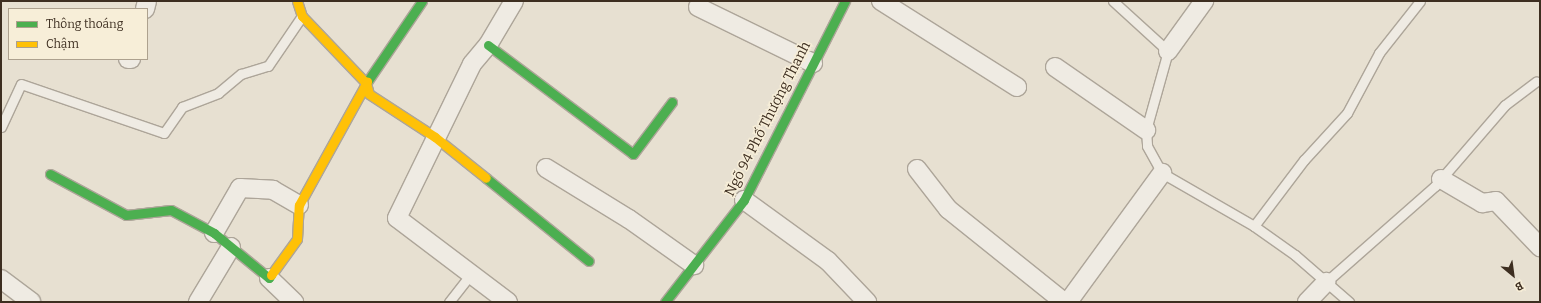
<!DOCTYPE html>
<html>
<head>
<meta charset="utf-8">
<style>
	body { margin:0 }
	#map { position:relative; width:1541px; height:303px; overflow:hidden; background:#e7e0d1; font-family:Bitter,serif }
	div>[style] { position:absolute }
	.roads { filter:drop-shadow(1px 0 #ada599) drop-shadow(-1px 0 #ada599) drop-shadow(0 1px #ada599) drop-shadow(0 -1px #ada599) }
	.lane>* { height:9px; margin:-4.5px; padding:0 4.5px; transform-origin:4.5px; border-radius:4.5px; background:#efebe3 }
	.street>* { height:18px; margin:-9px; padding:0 9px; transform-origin:9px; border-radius:9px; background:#efebe3 }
	.fast>* { height:9px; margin:-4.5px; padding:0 4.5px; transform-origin:4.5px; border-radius:4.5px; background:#4caf50 }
	.slow>* { height:9px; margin:-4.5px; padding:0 4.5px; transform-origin:4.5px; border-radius:4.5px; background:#ffc107 }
	span { translate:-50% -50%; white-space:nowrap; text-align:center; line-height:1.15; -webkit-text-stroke:3px #f7eed8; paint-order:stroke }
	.street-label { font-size:14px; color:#3d2e20 }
	.frame { position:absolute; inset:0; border:2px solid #3d2e20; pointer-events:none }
	.legend { position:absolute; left:8px; top:8px; width:140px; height:52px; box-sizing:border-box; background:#f7eed8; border:1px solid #ada18e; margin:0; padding:5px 7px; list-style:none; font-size:12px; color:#3d2e20 }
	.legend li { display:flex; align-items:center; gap:8px; height:20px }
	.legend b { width:20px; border:1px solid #ada18e }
	.north { position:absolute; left:1493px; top:255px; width:40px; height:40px; -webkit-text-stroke:3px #f7eed8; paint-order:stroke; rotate:151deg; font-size:11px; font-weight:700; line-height:16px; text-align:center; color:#3d2e20 }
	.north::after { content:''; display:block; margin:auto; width:14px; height:18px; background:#3d2e20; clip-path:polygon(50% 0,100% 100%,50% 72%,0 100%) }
</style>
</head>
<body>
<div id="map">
	<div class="roads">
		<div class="lane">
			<div style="left:1113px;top:1px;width:74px;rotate:42.3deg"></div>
			<div style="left:1168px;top:51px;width:82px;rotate:105.6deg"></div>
			<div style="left:1146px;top:130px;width:16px;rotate:86deg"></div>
			<div style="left:1147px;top:146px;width:31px;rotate:61deg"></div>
			<div style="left:1162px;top:173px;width:106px;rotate:29.9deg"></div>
			<div style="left:1254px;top:226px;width:50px;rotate:35.3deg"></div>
			<div style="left:1295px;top:255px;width:72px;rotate:41deg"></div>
			<div style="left:1px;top:127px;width:47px;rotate:-65.1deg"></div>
			<div style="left:21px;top:84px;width:151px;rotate:18.9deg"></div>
			<div style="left:164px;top:133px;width:32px;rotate:-55deg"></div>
			<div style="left:182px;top:107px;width:39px;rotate:-21deg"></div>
			<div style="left:218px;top:93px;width:30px;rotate:-40deg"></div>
			<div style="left:241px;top:74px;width:28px;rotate:-17deg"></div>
			<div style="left:268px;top:66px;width:60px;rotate:-55.8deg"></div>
			<div style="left:1254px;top:226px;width:83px;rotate:-52.9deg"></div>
			<div style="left:1304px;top:160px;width:64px;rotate:-47.5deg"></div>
			<div style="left:1347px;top:113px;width:68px;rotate:-61.9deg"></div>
			<div style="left:1379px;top:53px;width:66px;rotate:-51.7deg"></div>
			<div style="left:1326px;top:282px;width:145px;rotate:-41.4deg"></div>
			<div style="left:1435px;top:186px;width:107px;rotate:-49.2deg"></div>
			<div style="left:1505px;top:105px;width:39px;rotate:-37deg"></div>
			<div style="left:449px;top:302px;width:34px;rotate:-52deg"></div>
		</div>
		<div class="street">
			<div style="left:881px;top:1px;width:161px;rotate:32.3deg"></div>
			<div style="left:698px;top:7px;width:128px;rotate:26deg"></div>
			<div style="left:145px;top:9px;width:8px;rotate:-76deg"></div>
			<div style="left:1168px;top:51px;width:62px;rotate:-54.2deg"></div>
			<div style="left:128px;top:59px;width:3px"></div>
			<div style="left:1055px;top:67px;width:111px;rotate:34.7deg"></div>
			<div style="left:546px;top:168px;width:97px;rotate:31.6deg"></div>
			<div style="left:629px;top:219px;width:80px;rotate:35.3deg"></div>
			<div style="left:917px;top:169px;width:51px;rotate:52.2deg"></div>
			<div style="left:948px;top:209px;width:149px;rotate:38.7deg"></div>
			<div style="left:1441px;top:179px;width:48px;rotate:30.3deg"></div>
			<div style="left:1482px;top:203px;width:14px;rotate:-8deg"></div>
			<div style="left:1496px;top:201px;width:64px;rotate:46.3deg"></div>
			<div style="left:744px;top:200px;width:104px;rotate:36deg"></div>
			<div style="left:828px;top:261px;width:57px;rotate:46.4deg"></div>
			<div style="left:214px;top:233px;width:52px;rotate:-60deg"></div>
			<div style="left:240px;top:188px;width:33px;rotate:3deg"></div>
			<div style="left:273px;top:190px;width:30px;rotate:30deg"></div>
			<div style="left:269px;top:278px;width:35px;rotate:44deg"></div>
			<div style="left:1px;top:279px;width:38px;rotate:37deg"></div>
			<div style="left:198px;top:302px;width:64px;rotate:-59deg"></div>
			<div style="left:508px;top:302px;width:139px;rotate:-142.9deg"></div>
			<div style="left:397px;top:218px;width:171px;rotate:-64deg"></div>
			<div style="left:472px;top:64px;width:25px;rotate:-50deg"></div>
			<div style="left:488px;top:45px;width:51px;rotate:-59.4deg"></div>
			<div style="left:1068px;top:302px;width:160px;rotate:-53.9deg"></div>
			<div style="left:1307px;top:302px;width:28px;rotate:-46deg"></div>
		</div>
		<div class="fast">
			<div style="left:488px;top:45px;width:181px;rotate:36.9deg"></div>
			<div style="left:633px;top:154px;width:65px;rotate:-53.1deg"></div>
			<div style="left:367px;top:82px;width:98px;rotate:-55.8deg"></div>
			<div style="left:50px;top:174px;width:86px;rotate:28.3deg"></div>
			<div style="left:126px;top:215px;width:45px;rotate:-6.3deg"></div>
			<div style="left:171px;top:210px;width:49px;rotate:28.1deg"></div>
			<div style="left:214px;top:233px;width:71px;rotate:39.3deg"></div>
			<div style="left:269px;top:278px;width:4px;rotate:-56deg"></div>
			<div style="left:486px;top:178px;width:132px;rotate:38.9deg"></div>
			<div style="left:665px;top:302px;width:129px;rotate:-52.2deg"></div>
			<div style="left:744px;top:200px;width:223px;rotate:-63.1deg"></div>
		</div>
		<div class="slow">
			<div style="left:297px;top:1px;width:16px;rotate:72deg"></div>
			<div style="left:302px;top:16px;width:93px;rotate:46.3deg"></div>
			<div style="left:366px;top:83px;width:11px;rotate:75deg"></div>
			<div style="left:369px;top:94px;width:79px;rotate:33.1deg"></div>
			<div style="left:435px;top:137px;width:65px;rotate:38.8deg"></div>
			<div style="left:271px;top:275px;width:44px;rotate:-54.2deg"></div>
			<div style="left:297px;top:239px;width:34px;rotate:-87deg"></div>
			<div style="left:299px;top:205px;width:141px;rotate:-61.1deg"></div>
		</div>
	</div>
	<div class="street-label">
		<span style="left:768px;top:119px;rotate:-63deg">Ngõ 94 Phố Thượng Thanh</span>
	</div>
	<div class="frame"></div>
	<ul class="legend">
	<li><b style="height:5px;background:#4caf50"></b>Thông thoáng</li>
	<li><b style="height:5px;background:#ffc107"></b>Chậm</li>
	</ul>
	<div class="north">B</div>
</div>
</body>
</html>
